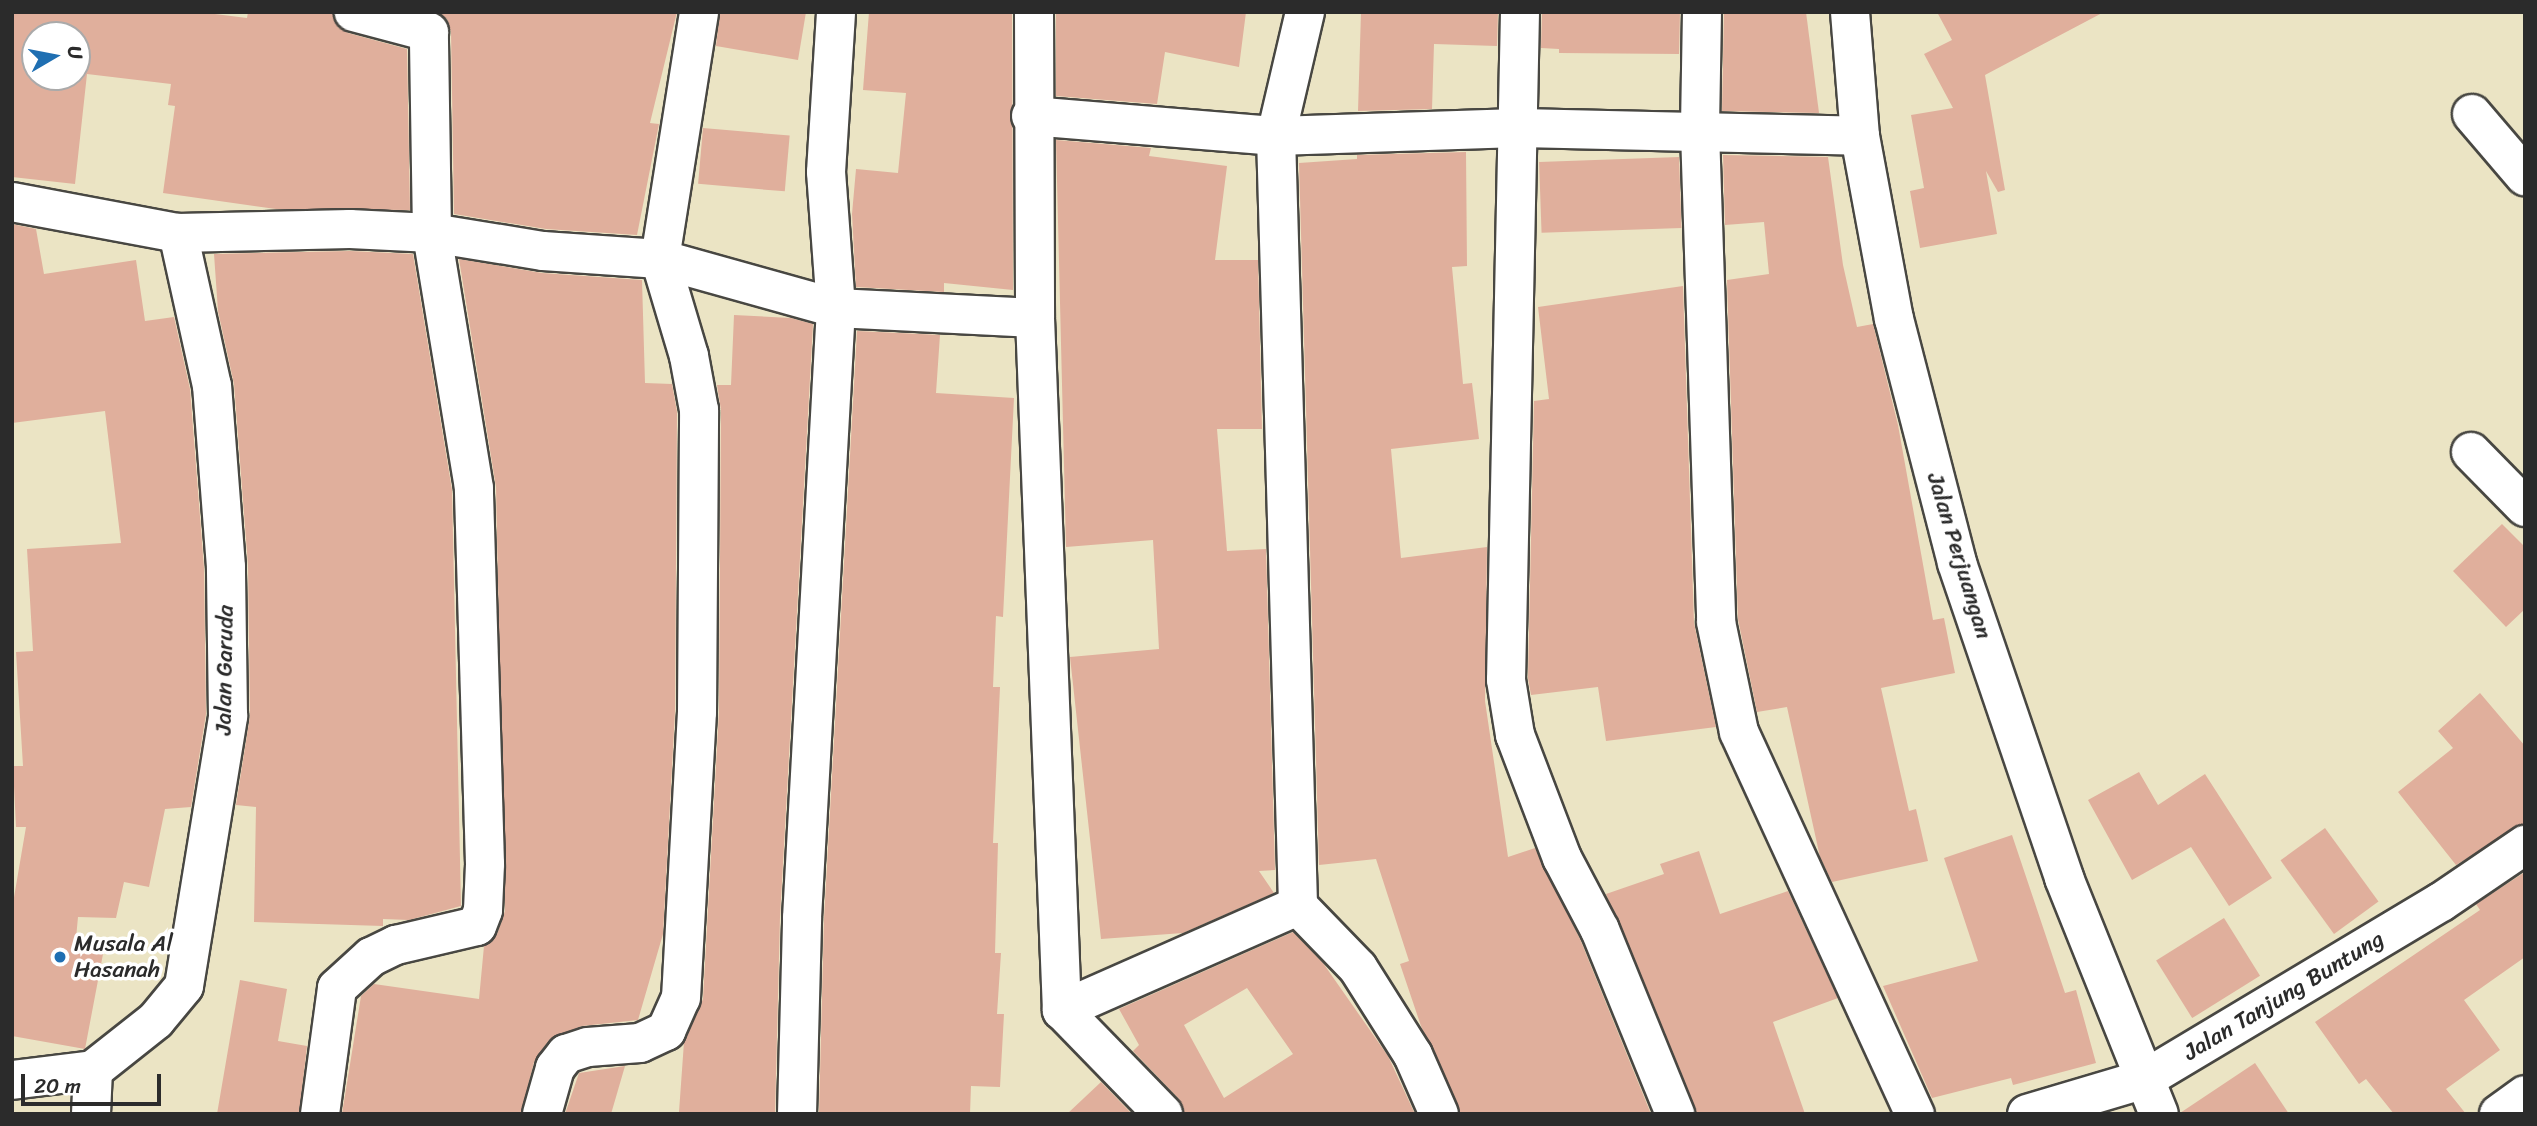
<!DOCTYPE html>
<html>
<head>
<meta charset="utf-8">
<style>
	body { margin:0 }
	#map { position:relative; width:2537px; height:1126px; overflow:hidden; background:#ebe4c4; font-family:Sriracha,sans-serif }
	div>[style] { position:absolute }
	.building>* { inset:0; background:#e0af9c; transform-origin:0 0 }
	.roads { filter:drop-shadow(2px 0 #484742) drop-shadow(-2px 0 #484742) drop-shadow(0 2px #484742) drop-shadow(0 -2px #484742) }
	.minor>* { height:38px; margin:-19px; padding:0 19px; transform-origin:19px; border-radius:19px; background:#fff }
	.dots>* { width:19px; height:19px; translate:-50% -50%; box-sizing:border-box; border:4px solid #fff; border-radius:50% }
	span { translate:-50% -50%; white-space:nowrap; text-align:center; line-height:1.15; -webkit-text-stroke:7px #fff; paint-order:stroke }
	.street-label { font-size:23px; color:#2b2b2b }
	.poi-label { font-size:23px; color:#2b2b2b }
	.left { translate:0 -50%; text-align:left }
	.frame { position:absolute; inset:0; border:14px solid #2b2b2b; pointer-events:none }
	.north { position:absolute; left:21px; top:21px; width:70px; height:70px; box-sizing:border-box; background:#fff; border:2px solid #aaa; border-radius:50%; rotate:80deg; font-size:19px; font-weight:700; line-height:28px; text-align:center; color:#2b2b2b }
	.north::after { content:''; display:block; margin:auto; width:24px; height:32px; background:#1f6fb2; clip-path:polygon(50% 0,100% 100%,50% 72%,0 100%) }
	.scale { position:absolute; left:21px; top:1074px; width:140px; height:32px; box-sizing:border-box; border:4px solid #2b2b2b; border-top:0; padding-left:9px; font-size:21px; line-height:24px; white-space:nowrap; color:#2b2b2b; -webkit-text-stroke:5px #fff; paint-order:stroke }
</style>
</head>
<body>
<div id="map">
	<div class="building">
		<div style="clip-path:polygon(evenodd,12px 12px,199px 12px,247px 18px,248px 12px,333px 12px,338px 27px,348px 33px,407px 49px,410px 210px,276px 209px,163px 193px,175px 106px,168px 105px,171px 84px,87px 74px,75px 184px,12px 177px,12px 12px,35px 35px,77px 35px,77px 77px,35px 77px,35px 35px)"></div>
		<div style="clip-path:polygon(437px 12px,677px 12px,650px 123px,659px 124px,637px 235px,546px 229px,454px 214px,451px 32px,447px 19px)"></div>
		<div style="clip-path:polygon(720px 12px,806px 12px,798px 60px,716px 46px)"></div>
		<div style="clip-path:polygon(869px 12px,1012px 12px,1013px 290px,944px 283px,944px 292px,856px 287px,852px 214px,856px 169px,898px 173px,906px 93px,863px 90px)"></div>
		<div style="clip-path:polygon(1056px 12px,1246px 12px,1239px 67px,1165px 52px,1157px 104px,1056px 96px)"></div>
		<div style="clip-path:polygon(1361px 12px,1498px 12px,1497px 46px,1434px 44px,1432px 109px,1358px 111px)"></div>
		<div style="clip-path:polygon(1542px 12px,1680px 12px,1679px 54px,1559px 53px,1559px 49px,1541px 48px)"></div>
		<div style="clip-path:polygon(1724px 12px,1806px 12px,1819px 113px,1722px 111px)"></div>
		<div style="clip-path:polygon(1937px 12px,2104px 12px,1985px 75px,2005px 190px,1998px 192px,1986px 171px,1997px 234px,1920px 248px,1910px 191px,1924px 188px,1911px 115px,1953px 108px,1924px 54px,1952px 40px)"></div>
		<div style="left:703px;top:128px;width:87px;height:56px;rotate:5deg"></div>
		<div style="clip-path:polygon(1056px 140px,1151px 148px,1149px 156px,1227px 166px,1215px 260px,1258px 260px,1262px 429px,1217px 429px,1227px 551px,1266px 549px,1275px 870px,1259px 871px,1274px 893px,1183px 933px,1101px 939px,1070px 657px,1159px 649px,1153px 540px,1066px 547px)"></div>
		<div style="clip-path:polygon(1466px 152px,1467px 266px,1452px 267px,1463px 384px,1472px 383px,1479px 439px,1391px 449px,1401px 558px,1487px 547px,1485px 701px,1508px 857px,1535px 848px,1580px 939px,1651px 1114px,1460px 1114px,1421px 1026px,1400px 964px,1409px 961px,1376px 859px,1319px 865px,1299px 163px,1357px 159px,1357px 155px)"></div>
		<div style="clip-path:polygon(1723px 155px,1828px 157px,1843px 265px,1857px 327px,1873px 324px,1898px 425px,1933px 620px,1944px 618px,1955px 673px,1881px 688px,1909px 811px,1916px 809px,1928px 861px,1832px 882px,1820px 857px,1787px 707px,1757px 712px,1738px 619px,1727px 280px,1769px 274px,1764px 222px,1725px 225px)"></div>
		<div style="left:1679px;top:157px;width:71px;height:140px;rotate:88deg"></div>
		<div style="clip-path:polygon(12px 224px,36px 229px,44px 274px,136px 260px,145px 321px,174px 317px,190px 389px,204px 568px,206px 714px,191px 807px,165px 809px,149px 887px,124px 882px,116px 918px,78px 917px,75px 949px,103px 954px,85px 1049px,12px 1036px,12px 909px,26px 827px,16px 827px,13px 766px,23px 766px,16px 652px,33px 651px,27px 549px,121px 543px,105px 411px,12px 423px)"></div>
		<div style="clip-path:polygon(350px 251px,413px 254px,452px 490px,461px 906px,409px 920px,383px 919px,383px 926px,254px 922px,256px 807px,236px 805px,250px 716px,248px 565px,234px 384px,218px 311px,214px 254px)"></div>
		<div style="clip-path:polygon(459px 259px,542px 273px,642px 280px,645px 383px,672px 384px,677px 412px,675px 711px,663px 934px,638px 1020px,582px 1026px,549px 1040px,534px 1062px,521px 1114px,342px 1114px,361px 996px,374px 984px,479px 999px,484px 946px,497px 934px,505px 911px,496px 487px)"></div>
		<div style="clip-path:polygon(1683px 286px,1694px 623px,1716px 727px,1606px 741px,1598px 687px,1531px 695px,1528px 678px,1534px 401px,1549px 399px,1538px 307px)"></div>
		<div style="clip-path:polygon(734px 315px,791px 318px,813px 324px,780px 917px,775px 1114px,679px 1112px,684px 1042px,703px 999px,719px 712px,721px 410px,717px 385px,731px 385px)"></div>
		<div style="clip-path:polygon(857px 331px,940px 335px,936px 393px,1014px 398px,1003px 617px,996px 616px,993px 687px,1000px 687px,993px 843px,998px 843px,995px 953px,1001px 953px,997px 1014px,1004px 1014px,1000px 1087px,971px 1086px,970px 1114px,819px 1114px,824px 919px)"></div>
		<div style="clip-path:polygon(2502px 524px,2525px 547px,2525px 609px,2506px 627px,2453px 571px)"></div>
		<div style="clip-path:polygon(2480px 693px,2525px 746px,2525px 823px,2456px 865px,2398px 792px,2453px 748px,2438px 731px)"></div>
		<div style="clip-path:polygon(2139px 772px,2158px 805px,2205px 774px,2272px 878px,2229px 906px,2191px 847px,2132px 880px,2088px 800px)"></div>
		<div style="left:2325px;top:828px;width:91px;height:55px;rotate:54deg"></div>
		<div style="clip-path:polygon(2012px 835px,2065px 993px,2076px 990px,2096px 1063px,2013px 1085px,2011px 1078px,1932px 1098px,1883px 986px,1978px 961px,1944px 858px)"></div>
		<div style="clip-path:polygon(1699px 851px,1720px 914px,1788px 891px,1838px 998px,1773px 1022px,1805px 1114px,1696px 1114px,1606px 894px,1664px 874px,1660px 864px)"></div>
		<div style="clip-path:polygon(2525px 872px,2525px 957px,2464px 1000px,2500px 1050px,2446px 1089px,2466px 1114px,2394px 1114px,2366px 1079px,2359px 1084px,2315px 1022px,2480px 910px,2476px 904px)"></div>
		<div style="left:2224px;top:918px;width:68px;height:80px;rotate:58deg"></div>
		<div style="clip-path:polygon(evenodd,1293px 932px,1323px 963px,1388px 1056px,1415px 1114px,1184px 1114px,1179px 1099px,1133px 1051px,1139px 1045px,1119px 1009px,1293px 932px,1247px 988px,1293px 1054px,1224px 1098px,1184px 1025px,1247px 988px)"></div>
		<div style="clip-path:polygon(240px 980px,287px 989px,278px 1041px,307px 1046px,299px 1114px,217px 1114px)"></div>
		<div style="clip-path:polygon(2255px 1063px,2289px 1114px,2180px 1114px,2180px 1113px)"></div>
		<div style="clip-path:polygon(625px 1066px,611px 1114px,565px 1114px,579px 1073px)"></div>
		<div style="clip-path:polygon(1101px 1082px,1132px 1114px,1067px 1114px)"></div>
	</div>
	<div class="roads">
		<div class="minor">
			<div style="left:1034px;top:12px;width:306px;rotate:89.8deg"></div>
			<div style="left:1035px;top:318px;width:693px;rotate:87.77deg"></div>
			<div style="left:1062px;top:1010px;width:145px;rotate:45.8deg"></div>
			<div style="left:1305px;top:12px;width:127px;rotate:103.2deg"></div>
			<div style="left:1276px;top:136px;width:770px;rotate:88.36deg"></div>
			<div style="left:1298px;top:906px;width:86px;rotate:45.9deg"></div>
			<div style="left:1358px;top:968px;width:103px;rotate:57.7deg"></div>
			<div style="left:1413px;top:1055px;width:64px;rotate:66.2deg"></div>
			<div style="left:1520px;top:12px;width:668px;rotate:91.2deg"></div>
			<div style="left:1506px;top:680px;width:56px;rotate:80.7deg"></div>
			<div style="left:1515px;top:735px;width:132px;rotate:69.1deg"></div>
			<div style="left:1562px;top:858px;width:81px;rotate:62.2deg"></div>
			<div style="left:1600px;top:930px;width:199px;rotate:67.8deg"></div>
			<div style="left:1702px;top:12px;width:120px;rotate:91deg"></div>
			<div style="left:1700px;top:132px;width:490px;rotate:88.1deg"></div>
			<div style="left:1716px;top:622px;width:112px;rotate:78.2deg"></div>
			<div style="left:1739px;top:732px;width:421px;rotate:65.3deg"></div>
			<div style="left:1850px;top:12px;width:124px;rotate:85.4deg"></div>
			<div style="left:1860px;top:136px;width:186px;rotate:79.5deg"></div>
			<div style="left:1894px;top:319px;width:252px;rotate:75.5deg"></div>
			<div style="left:1957px;top:563px;width:333px;rotate:71.2deg"></div>
			<div style="left:2064px;top:878px;width:254px;rotate:68.1deg"></div>
			<div style="left:2472px;top:114px;width:82px;rotate:49.5deg"></div>
			<div style="left:1031px;top:116px;width:246px;rotate:4.7deg"></div>
			<div style="left:1276px;top:136px;width:242px;rotate:-1.9deg"></div>
			<div style="left:1518px;top:128px;width:342px;rotate:1.3deg"></div>
			<div style="left:12px;top:202px;width:169px;rotate:10.6deg"></div>
			<div style="left:178px;top:233px;width:172px;rotate:-1.3deg"></div>
			<div style="left:350px;top:229px;width:82px;rotate:2.8deg"></div>
			<div style="left:432px;top:233px;width:112px;rotate:9.2deg"></div>
			<div style="left:543px;top:251px;width:117px;rotate:3.9deg"></div>
			<div style="left:660px;top:259px;width:183px;rotate:15.6deg"></div>
			<div style="left:836px;top:308px;width:199px;rotate:2.9deg"></div>
			<div style="left:2471px;top:452px;width:77px;rotate:45.5deg"></div>
			<div style="left:1062px;top:1010px;width:258px;rotate:-23.8deg"></div>
			<div style="left:12px;top:1080px;width:82px;rotate:-7deg"></div>
			<div style="left:93px;top:1070px;width:80px;rotate:-38.4deg"></div>
			<div style="left:156px;top:1020px;width:44px;rotate:-50.5deg"></div>
			<div style="left:184px;top:986px;width:274px;rotate:-80.7deg"></div>
			<div style="left:228px;top:716px;width:149px;rotate:-90.8deg"></div>
			<div style="left:226px;top:567px;width:182px;rotate:-94.4deg"></div>
			<div style="left:212px;top:386px;width:157px;rotate:-102.5deg"></div>
			<div style="left:91px;top:1114px;width:44px;rotate:-87.4deg"></div>
			<div style="left:320px;top:1114px;width:127px;rotate:-82.3deg"></div>
			<div style="left:337px;top:988px;width:46px;rotate:-42.4deg"></div>
			<div style="left:371px;top:957px;width:28px;rotate:-26deg"></div>
			<div style="left:396px;top:945px;width:83px;rotate:-13.2deg"></div>
			<div style="left:477px;top:926px;width:17px;rotate:-69deg"></div>
			<div style="left:483px;top:910px;width:46px;rotate:-87.5deg"></div>
			<div style="left:485px;top:864px;width:376px;rotate:-91.7deg"></div>
			<div style="left:474px;top:488px;width:258px;rotate:-99.4deg"></div>
			<div style="left:432px;top:233px;width:201px;rotate:-90.9deg"></div>
			<div style="left:429px;top:32px;width:78px;rotate:-165.1deg"></div>
			<div style="left:542px;top:1114px;width:48px;rotate:-74.2deg"></div>
			<div style="left:555px;top:1068px;width:18px;rotate:-52deg"></div>
			<div style="left:566px;top:1054px;width:23px;rotate:-18deg"></div>
			<div style="left:588px;top:1047px;width:52px;rotate:-4.4deg"></div>
			<div style="left:640px;top:1043px;width:29px;rotate:-25deg"></div>
			<div style="left:666px;top:1031px;width:36px;rotate:-66deg"></div>
			<div style="left:681px;top:998px;width:286px;rotate:-86.8deg"></div>
			<div style="left:697px;top:712px;width:302px;rotate:-89.6deg"></div>
			<div style="left:699px;top:410px;width:55px;rotate:-100.5deg"></div>
			<div style="left:689px;top:356px;width:101px;rotate:-106.6deg"></div>
			<div style="left:660px;top:259px;width:250px;rotate:-81deg"></div>
			<div style="left:797px;top:1114px;width:196px;rotate:-88.5deg"></div>
			<div style="left:802px;top:918px;width:611px;rotate:-86.81deg"></div>
			<div style="left:836px;top:308px;width:136px;rotate:-94.2deg"></div>
			<div style="left:826px;top:172px;width:160px;rotate:-86.4deg"></div>
			<div style="left:2027px;top:1114px;width:123px;rotate:-16.5deg"></div>
			<div style="left:2145px;top:1079px;width:345px;rotate:-30.9deg"></div>
			<div style="left:2441px;top:902px;width:102px;rotate:-34.2deg"></div>
			<div style="left:2499px;top:1114px;width:32px;rotate:-36deg"></div>
		</div>
	</div>
	<div class="dots">
		<div style="left:60px;top:957px;background:#1f6fb2"></div>
	</div>
	<div class="street-label">
		<span style="left:1959px;top:556px;rotate:73deg">Jalan Perjuangan</span>
		<span style="left:225px;top:670px;rotate:-89deg">Jalan Garuda</span>
		<span style="left:2284px;top:996px;rotate:-31deg">Jalan Tanjung Buntung</span>
	</div>
	<div class="poi-label">
		<span class="left" style="left:74px;top:957px">Musala Al<br>Hasanah</span>
	</div>
	<div class="frame"></div>
	<div class="north">U</div>
	<div class="scale">20 m</div>
</div>
</body>
</html>
